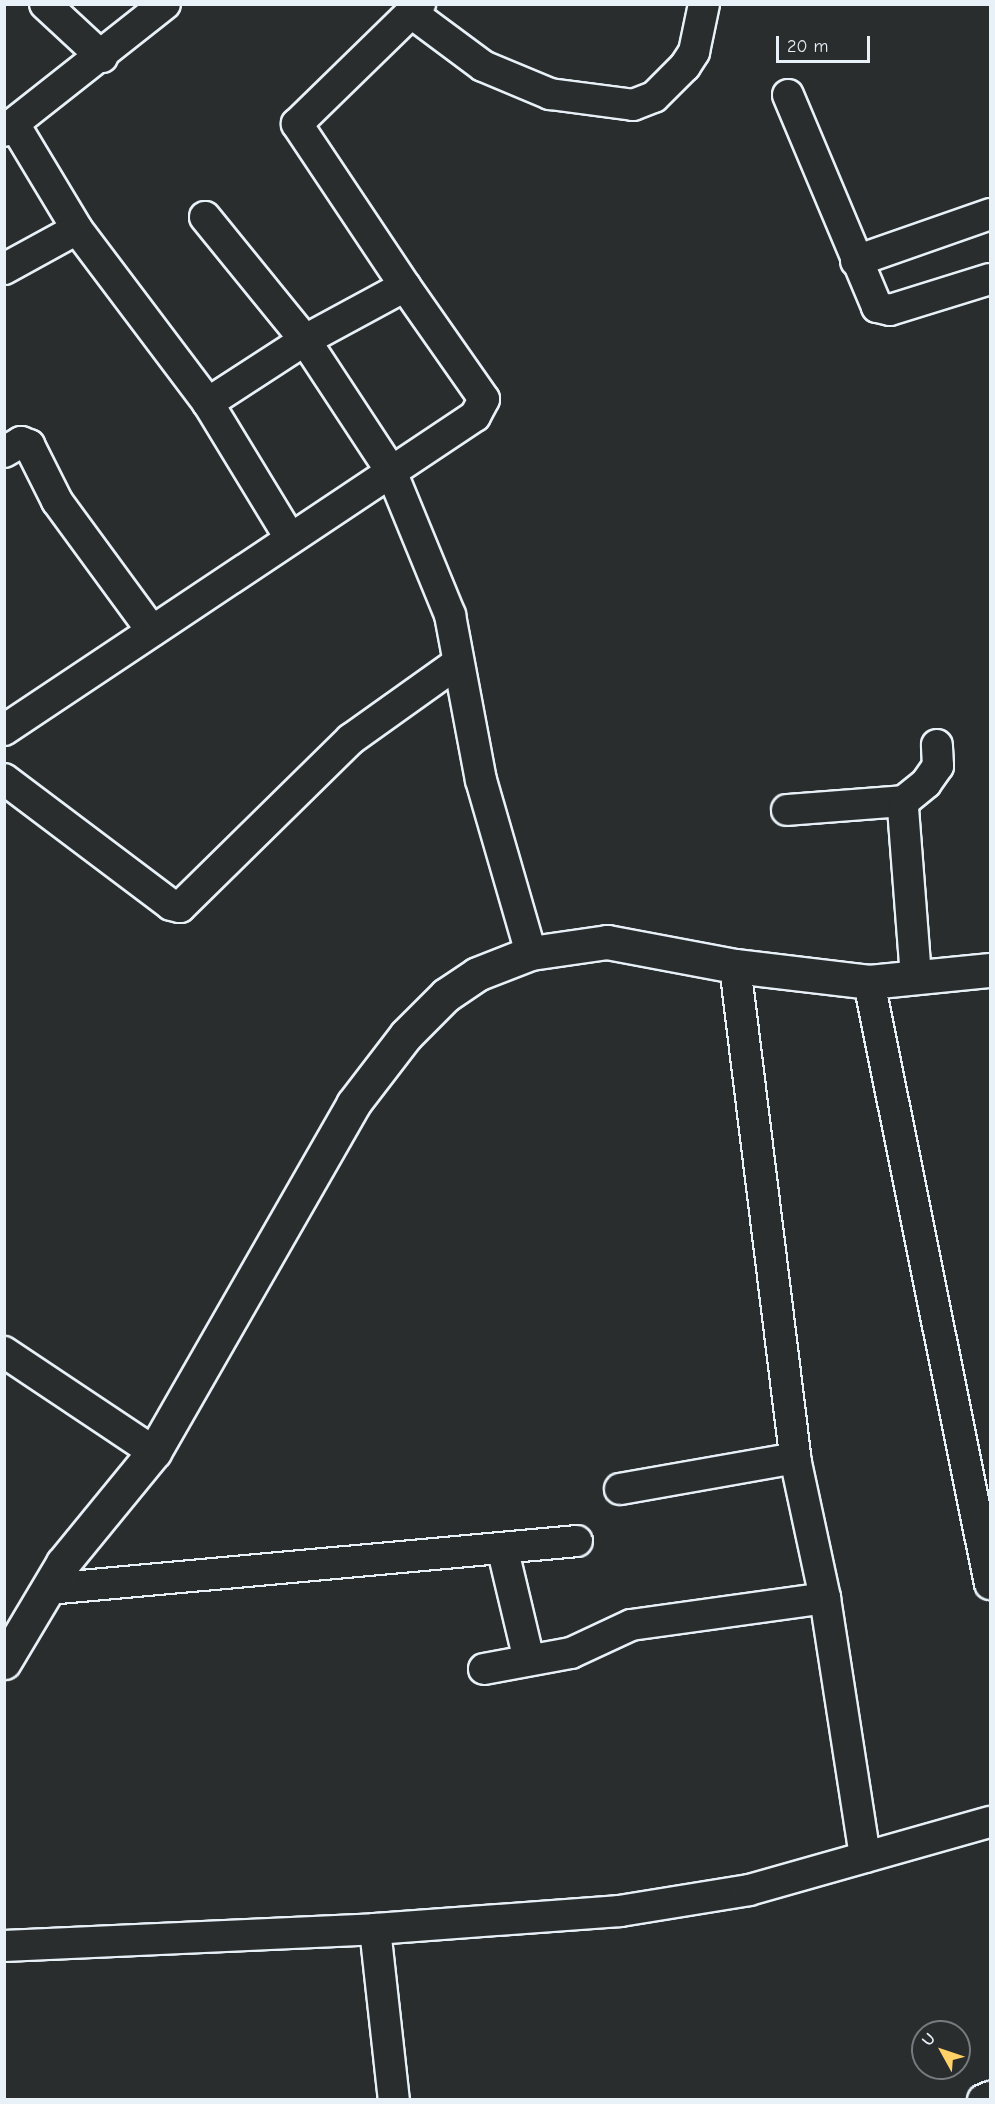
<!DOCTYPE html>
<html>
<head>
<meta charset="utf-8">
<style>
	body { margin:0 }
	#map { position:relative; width:995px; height:2104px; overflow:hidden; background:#2a2d2e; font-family:"Comic Neue",sans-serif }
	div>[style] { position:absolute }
	.roads { filter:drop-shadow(2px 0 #e8f1f8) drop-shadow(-2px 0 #e8f1f8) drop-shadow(0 2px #e8f1f8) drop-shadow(0 -2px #e8f1f8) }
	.minor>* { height:30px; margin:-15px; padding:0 15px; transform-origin:15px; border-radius:15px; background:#2a2d2e }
	.tertiary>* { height:33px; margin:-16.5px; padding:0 16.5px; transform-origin:16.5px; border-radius:16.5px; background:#2a2d2e }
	span { translate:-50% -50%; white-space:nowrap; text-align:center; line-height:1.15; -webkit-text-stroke:5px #2a2d2e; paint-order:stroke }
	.frame { position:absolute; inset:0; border:6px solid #e8f1f8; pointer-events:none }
	.north { position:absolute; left:911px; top:2020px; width:60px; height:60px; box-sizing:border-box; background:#2a2d2e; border:2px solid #767b7f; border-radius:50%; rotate:310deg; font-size:16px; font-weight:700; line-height:24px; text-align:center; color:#e8f1f8 }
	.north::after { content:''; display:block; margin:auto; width:21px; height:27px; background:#ffd166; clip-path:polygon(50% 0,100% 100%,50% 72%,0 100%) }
	.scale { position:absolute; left:776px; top:36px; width:94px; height:27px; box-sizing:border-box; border:3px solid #e8f1f8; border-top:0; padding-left:8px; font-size:18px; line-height:21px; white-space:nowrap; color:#e8f1f8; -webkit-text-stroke:4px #2a2d2e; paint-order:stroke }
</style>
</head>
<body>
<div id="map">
	<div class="roads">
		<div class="minor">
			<div style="left:45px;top:4px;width:78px;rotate:42.9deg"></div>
			<div style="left:413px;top:14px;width:87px;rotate:36.6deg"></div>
			<div style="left:483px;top:66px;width:73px;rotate:22.7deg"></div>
			<div style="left:550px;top:94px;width:84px;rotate:7.5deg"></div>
			<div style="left:633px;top:105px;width:22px;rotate:-21deg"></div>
			<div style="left:654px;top:97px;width:44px;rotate:-45deg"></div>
			<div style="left:685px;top:66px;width:17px;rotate:-57deg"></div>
			<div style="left:694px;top:52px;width:49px;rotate:-78.2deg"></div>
			<div style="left:788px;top:95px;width:230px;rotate:67.2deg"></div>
			<div style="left:877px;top:307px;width:13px;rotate:13deg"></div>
			<div style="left:890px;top:310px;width:105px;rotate:-17.2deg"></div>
			<div style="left:14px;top:124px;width:122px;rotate:59deg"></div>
			<div style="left:77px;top:229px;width:218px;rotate:53deg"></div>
			<div style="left:208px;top:403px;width:158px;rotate:58.7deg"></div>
			<div style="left:4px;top:131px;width:205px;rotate:-38.3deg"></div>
			<div style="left:205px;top:217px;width:159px;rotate:50.9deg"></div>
			<div style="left:305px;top:340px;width:157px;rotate:56.7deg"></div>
			<div style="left:391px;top:471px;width:156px;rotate:67.7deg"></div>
			<div style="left:450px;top:615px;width:168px;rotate:79.4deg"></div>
			<div style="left:481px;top:780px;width:180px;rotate:73.9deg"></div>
			<div style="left:856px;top:261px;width:142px;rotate:-19.3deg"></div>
			<div style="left:4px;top:269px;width:83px;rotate:-28.7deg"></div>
			<div style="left:405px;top:286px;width:195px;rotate:-123.7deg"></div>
			<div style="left:297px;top:124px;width:172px;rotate:-44.3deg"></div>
			<div style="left:4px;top:452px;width:20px;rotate:-30deg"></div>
			<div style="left:21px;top:442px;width:9px;rotate:21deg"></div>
			<div style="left:29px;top:445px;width:63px;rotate:63.4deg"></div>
			<div style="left:57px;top:501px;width:161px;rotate:53.8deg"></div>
			<div style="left:4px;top:730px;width:566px;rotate:-33.69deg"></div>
			<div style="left:475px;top:416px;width:19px;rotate:-62deg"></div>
			<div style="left:484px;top:399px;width:138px;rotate:-125deg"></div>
			<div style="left:405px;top:286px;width:114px;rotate:151.6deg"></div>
			<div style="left:305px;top:340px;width:116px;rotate:147deg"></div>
			<div style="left:4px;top:779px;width:209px;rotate:37deg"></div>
			<div style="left:171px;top:905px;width:9px;rotate:13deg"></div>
			<div style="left:180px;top:907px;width:240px;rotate:-44.5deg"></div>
			<div style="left:351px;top:739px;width:129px;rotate:-35.5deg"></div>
			<div style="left:787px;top:810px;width:117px;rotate:-4.4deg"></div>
			<div style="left:735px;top:966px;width:496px;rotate:83deg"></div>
			<div style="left:795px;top:1458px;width:143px;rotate:77.9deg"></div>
			<div style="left:825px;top:1598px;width:262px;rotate:81.2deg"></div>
			<div style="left:916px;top:977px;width:169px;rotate:-94.4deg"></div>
			<div style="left:903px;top:809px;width:8px;rotate:-83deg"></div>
			<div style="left:904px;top:801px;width:28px;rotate:-39deg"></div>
			<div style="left:926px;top:783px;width:21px;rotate:-55deg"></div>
			<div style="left:938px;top:766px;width:21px;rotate:-93deg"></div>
			<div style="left:869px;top:982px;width:614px;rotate:78.64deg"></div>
			<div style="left:4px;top:1352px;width:180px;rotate:33.7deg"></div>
			<div style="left:620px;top:1489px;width:178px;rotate:-10deg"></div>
			<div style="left:503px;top:1551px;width:112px;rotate:76.6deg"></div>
			<div style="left:48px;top:1589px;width:531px;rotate:-5.18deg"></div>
			<div style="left:484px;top:1669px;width:88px;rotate:-10.4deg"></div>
			<div style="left:571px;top:1653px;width:66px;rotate:-25deg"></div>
			<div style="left:631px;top:1625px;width:196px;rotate:-7.9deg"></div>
			<div style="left:375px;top:1929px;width:172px;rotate:83.7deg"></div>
			<div style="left:4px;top:1946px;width:371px;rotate:-2.6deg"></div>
			<div style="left:375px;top:1929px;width:246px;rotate:-4.2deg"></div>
			<div style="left:620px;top:1911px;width:131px;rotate:-9.2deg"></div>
			<div style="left:749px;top:1890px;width:250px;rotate:-15.8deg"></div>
			<div style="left:983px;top:2100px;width:8px;rotate:-23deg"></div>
		</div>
		<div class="tertiary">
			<div style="left:4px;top:1662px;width:115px;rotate:-59.2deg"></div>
			<div style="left:63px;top:1563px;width:144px;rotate:-50.7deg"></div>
			<div style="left:154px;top:1452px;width:401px;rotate:-60.2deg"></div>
			<div style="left:353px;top:1104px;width:87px;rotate:-52.5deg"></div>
			<div style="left:406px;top:1035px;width:57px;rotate:-45deg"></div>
			<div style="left:446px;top:995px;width:37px;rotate:-34deg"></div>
			<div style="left:477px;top:974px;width:58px;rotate:-21.3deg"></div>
			<div style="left:531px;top:953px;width:77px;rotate:-8.2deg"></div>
			<div style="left:607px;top:942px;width:130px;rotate:10.6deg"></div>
			<div style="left:735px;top:966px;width:135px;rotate:6.8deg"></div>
			<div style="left:869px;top:982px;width:122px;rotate:-5.7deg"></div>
		</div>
	</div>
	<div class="frame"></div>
	<div class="north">U</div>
	<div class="scale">20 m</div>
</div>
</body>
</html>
